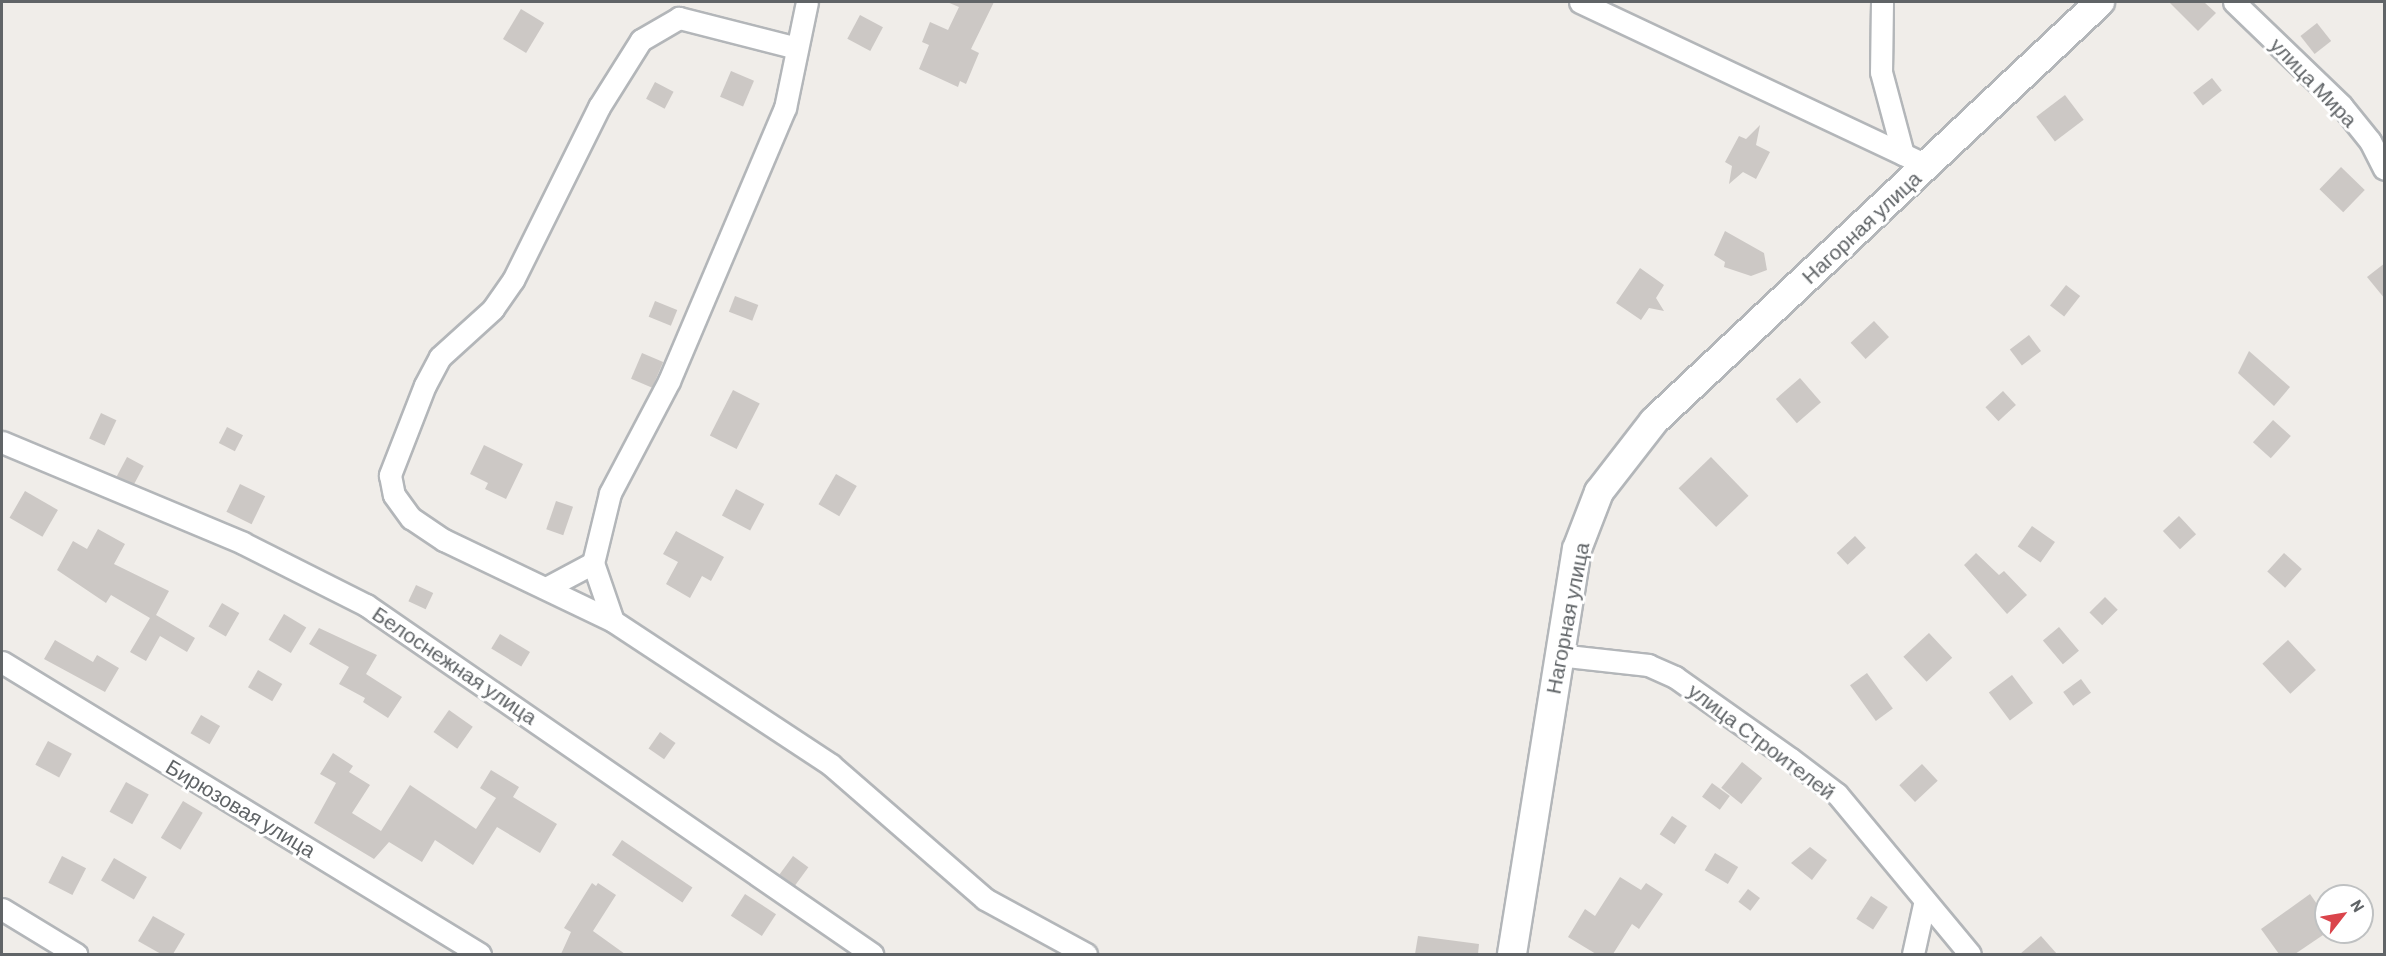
<!DOCTYPE html>
<html>
<head>
<meta charset="utf-8">
<style>
	body { margin:0 }
	#map { position:relative; width:2386px; height:956px; overflow:hidden; background:#f0ede9; font-family:Barlow,sans-serif }
	div>[style] { position:absolute }
	.building>* { inset:0; background:#ccc8c5; transform-origin:0 0 }
	.roads { filter:drop-shadow(2px 0 #b3b6b9) drop-shadow(-2px 0 #b3b6b9) drop-shadow(0 2px #b3b6b9) drop-shadow(0 -2px #b3b6b9) }
	.street>* { height:21px; margin:-10.5px; padding:0 10.5px; transform-origin:10.5px; border-radius:10.5px; background:#fff }
	.secondary>* { height:28px; margin:-14px; padding:0 14px; transform-origin:14px; border-radius:14px; background:#fff }
	span { translate:-50% -50%; white-space:nowrap; text-align:center; line-height:1.15; -webkit-text-stroke:6px #fff; paint-order:stroke }
	.street-label { font-size:21px; color:#606467 }
	.frame { position:absolute; inset:0; border:3px solid #606467; pointer-events:none }
	.north { position:absolute; left:2314px; top:884px; width:60px; height:60px; box-sizing:border-box; background:#fff; border:2px solid #bfc1c2; border-radius:50%; rotate:59deg; font-size:16px; font-weight:700; line-height:24px; text-align:center; color:#606467 }
	.north::after { content:''; display:block; margin:auto; width:21px; height:27px; background:#da444b; clip-path:polygon(50% 0,100% 100%,50% 72%,0 100%) }
</style>
</head>
<body>
<div id="map">
	<div class="building">
		<div style="clip-path:polygon(947px 2px,994px 2px,971px 49px,979px 53px,966px 84px,960px 81px,958px 87px,919px 69px,929px 45px,922px 42px,930px 22px,948px 30px,959px 7px)"></div>
		<div style="clip-path:polygon(2169px 2px,2204px 2px,2216px 13px,2198px 31px)"></div>
		<div style="left:521px;top:9px;width:27px;height:35px;rotate:31deg"></div>
		<div style="left:860px;top:15px;width:26px;height:27px;rotate:28deg"></div>
		<div style="left:2317px;top:23px;width:23px;height:21px;rotate:52deg"></div>
		<div style="left:731px;top:71px;width:25px;height:28px;rotate:23deg"></div>
		<div style="left:2212px;top:78px;width:16px;height:24px;rotate:52deg"></div>
		<div style="left:655px;top:82px;width:21px;height:19px;rotate:28deg"></div>
		<div style="left:2065px;top:95px;width:31px;height:36px;rotate:53deg"></div>
		<div style="clip-path:polygon(1760px 125px,1756px 145px,1770px 152px,1756px 179px,1743px 172px,1729px 184px,1732px 166px,1725px 162px,1739px 136px,1746px 139px)"></div>
		<div style="left:2341px;top:167px;width:33px;height:31px;rotate:44deg"></div>
		<div style="clip-path:polygon(1725px 231px,1764px 253px,1767px 270px,1751px 276px,1724px 267px,1725px 262px,1714px 255px)"></div>
		<div style="clip-path:polygon(2385px 263px,2385px 299px,2367px 277px)"></div>
		<div style="clip-path:polygon(1640px 268px,1664px 285px,1656px 298px,1664px 311px,1649px 308px,1641px 320px,1616px 303px)"></div>
		<div style="left:2066px;top:285px;width:18px;height:26px;rotate:38deg"></div>
		<div style="left:735px;top:296px;width:25px;height:17px;rotate:21deg"></div>
		<div style="left:655px;top:301px;width:24px;height:17px;rotate:22deg"></div>
		<div style="left:1874px;top:321px;width:22px;height:32px;rotate:47deg"></div>
		<div style="left:2029px;top:335px;width:20px;height:24px;rotate:53deg"></div>
		<div style="clip-path:polygon(2249px 351px,2290px 387px,2274px 406px,2238px 373px)"></div>
		<div style="left:642px;top:353px;width:23px;height:28px;rotate:23deg"></div>
		<div style="left:1800px;top:378px;width:32px;height:32px;rotate:49deg"></div>
		<div style="left:733px;top:390px;width:30px;height:51px;rotate:27deg"></div>
		<div style="left:2003px;top:391px;width:19px;height:24px;rotate:47deg"></div>
		<div style="left:101px;top:413px;width:17px;height:28px;rotate:25deg"></div>
		<div style="left:2273px;top:420px;width:24px;height:30px;rotate:42deg"></div>
		<div style="left:227px;top:427px;width:18px;height:18px;rotate:27deg"></div>
		<div style="clip-path:polygon(484px 445px,523px 464px,506px 499px,485px 489px,488px 483px,470px 474px)"></div>
		<div style="left:127px;top:457px;width:19px;height:22px;rotate:28deg"></div>
		<div style="left:1711px;top:457px;width:54px;height:45px;rotate:46deg"></div>
		<div style="left:836px;top:474px;width:24px;height:35px;rotate:30deg"></div>
		<div style="left:240px;top:484px;width:28px;height:31px;rotate:26deg"></div>
		<div style="left:736px;top:489px;width:32px;height:30px;rotate:28deg"></div>
		<div style="left:25px;top:491px;width:38px;height:31px;rotate:30deg"></div>
		<div style="left:556px;top:501px;width:18px;height:30px;rotate:19deg"></div>
		<div style="left:2179px;top:516px;width:25px;height:22px;rotate:47deg"></div>
		<div style="left:2032px;top:526px;width:28px;height:25px;rotate:35deg"></div>
		<div style="clip-path:polygon(98px 529px,125px 544px,114px 564px,169px 591px,156px 615px,195px 638px,187px 652px,160px 636px,146px 661px,130px 652px,150px 618px,111px 595px,106px 603px,57px 570px,73px 541px,87px 549px)"></div>
		<div style="clip-path:polygon(676px 531px,724px 557px,711px 581px,702px 576px,690px 598px,666px 584px,678px 562px,663px 554px)"></div>
		<div style="left:1855px;top:536px;width:16px;height:25px;rotate:47deg"></div>
		<div style="clip-path:polygon(1976px 553px,1999px 575px,2004px 571px,2027px 595px,2007px 614px,1964px 565px)"></div>
		<div style="left:2284px;top:553px;width:24px;height:25px;rotate:42deg"></div>
		<div style="left:416px;top:585px;width:19px;height:18px;rotate:25deg"></div>
		<div style="left:2105px;top:597px;width:18px;height:22px;rotate:45deg"></div>
		<div style="left:222px;top:603px;width:20px;height:27px;rotate:30deg"></div>
		<div style="left:284px;top:614px;width:26px;height:30px;rotate:31deg"></div>
		<div style="left:2059px;top:627px;width:31px;height:21px;rotate:50deg"></div>
		<div style="clip-path:polygon(319px 628px,377px 655px,366px 674px,402px 697px,388px 718px,363px 702px,365px 698px,339px 684px,349px 667px,309px 644px)"></div>
		<div style="left:1929px;top:633px;width:34px;height:35px;rotate:47deg"></div>
		<div style="left:500px;top:634px;width:35px;height:17px;rotate:31deg"></div>
		<div style="clip-path:polygon(55px 640px,93px 662px,97px 655px,119px 668px,105px 692px,44px 659px)"></div>
		<div style="left:2288px;top:640px;width:41px;height:35px;rotate:47deg"></div>
		<div style="left:258px;top:670px;width:28px;height:20px;rotate:30deg"></div>
		<div style="left:1867px;top:673px;width:44px;height:21px;rotate:54deg"></div>
		<div style="left:2012px;top:675px;width:35px;height:29px;rotate:53deg"></div>
		<div style="left:2081px;top:679px;width:17px;height:22px;rotate:54deg"></div>
		<div style="left:449px;top:710px;width:29px;height:27px;rotate:35deg"></div>
		<div style="left:201px;top:715px;width:22px;height:21px;rotate:30deg"></div>
		<div style="left:660px;top:732px;width:19px;height:20px;rotate:35deg"></div>
		<div style="left:48px;top:741px;width:27px;height:27px;rotate:28deg"></div>
		<div style="clip-path:polygon(333px 753px,353px 766px,349px 772px,370px 785px,352px 813px,381px 831px,410px 785px,476px 829px,496px 798px,480px 788px,491px 770px,519px 787px,513px 797px,557px 824px,540px 853px,497px 827px,473px 865px,435px 840px,422px 862px,389px 842px,374px 859px,314px 823px,336px 783px,320px 774px)"></div>
		<div style="left:1742px;top:762px;width:26px;height:33px;rotate:39deg"></div>
		<div style="left:1922px;top:764px;width:23px;height:31px;rotate:47deg"></div>
		<div style="left:126px;top:782px;width:26px;height:34px;rotate:29deg"></div>
		<div style="left:1712px;top:783px;width:22px;height:17px;rotate:36deg"></div>
		<div style="left:183px;top:801px;width:23px;height:43px;rotate:31deg"></div>
		<div style="left:1672px;top:816px;width:18px;height:22px;rotate:34deg"></div>
		<div style="left:622px;top:840px;width:85px;height:18px;rotate:34deg"></div>
		<div style="clip-path:polygon(1810px 847px,1827px 860px,1812px 880px,1791px 863px)"></div>
		<div style="left:1715px;top:853px;width:27px;height:20px;rotate:31deg"></div>
		<div style="left:62px;top:856px;width:27px;height:30px;rotate:27deg"></div>
		<div style="left:793px;top:856px;width:19px;height:23px;rotate:36deg"></div>
		<div style="left:114px;top:858px;width:38px;height:26px;rotate:30deg"></div>
		<div style="clip-path:polygon(1620px 877px,1641px 890px,1646px 883px,1663px 894px,1639px 929px,1632px 924px,1613px 954px,1596px 954px,1568px 937px,1585px 909px,1595px 916px)"></div>
		<div style="clip-path:polygon(592px 883px,596px 886px,598px 883px,616px 895px,593px 931px,625px 954px,561px 954px,571px 932px,564px 928px)"></div>
		<div style="left:1748px;top:889px;width:15px;height:16px;rotate:37deg"></div>
		<div style="left:745px;top:894px;width:37px;height:26px;rotate:33deg"></div>
		<div style="clip-path:polygon(2310px 894px,2326px 917px,2326px 933px,2295px 954px,2279px 954px,2261px 929px)"></div>
		<div style="left:1871px;top:896px;width:20px;height:27px;rotate:33deg"></div>
		<div style="clip-path:polygon(153px 916px,185px 934px,173px 954px,161px 954px,138px 941px)"></div>
		<div style="clip-path:polygon(1418px 936px,1479px 944px,1478px 954px,1415px 954px)"></div>
		<div style="clip-path:polygon(2041px 936px,2057px 954px,2020px 954px)"></div>
	</div>
	<div class="roads">
		<div class="street">
			<div style="left:1580px;top:2px;width:382px;rotate:25.2deg"></div>
			<div style="left:1882px;top:2px;width:70px;rotate:90.8deg"></div>
			<div style="left:1881px;top:72px;width:85px;rotate:75deg"></div>
			<div style="left:2234px;top:2px;width:149px;rotate:43.9deg"></div>
			<div style="left:2341px;top:105px;width:46px;rotate:51.1deg"></div>
			<div style="left:2370px;top:141px;width:31px;rotate:63deg"></div>
			<div style="left:797px;top:48px;width:122px;rotate:-165.7deg"></div>
			<div style="left:679px;top:18px;width:44px;rotate:149.9deg"></div>
			<div style="left:641px;top:40px;width:79px;rotate:122.1deg"></div>
			<div style="left:599px;top:107px;width:193px;rotate:116.4deg"></div>
			<div style="left:513px;top:280px;width:35px;rotate:125deg"></div>
			<div style="left:493px;top:309px;width:72px;rotate:137.8deg"></div>
			<div style="left:440px;top:357px;width:32px;rotate:118deg"></div>
			<div style="left:425px;top:385px;width:97px;rotate:111.3deg"></div>
			<div style="left:390px;top:475px;width:20px;rotate:79deg"></div>
			<div style="left:394px;top:495px;width:29px;rotate:54deg"></div>
			<div style="left:411px;top:518px;width:40px;rotate:34deg"></div>
			<div style="left:444px;top:540px;width:187px;rotate:25.6deg"></div>
			<div style="left:613px;top:621px;width:261px;rotate:33.4deg"></div>
			<div style="left:831px;top:765px;width:204px;rotate:41deg"></div>
			<div style="left:985px;top:899px;width:115px;rotate:28.6deg"></div>
			<div style="left:2px;top:442px;width:261px;rotate:22.7deg"></div>
			<div style="left:243px;top:543px;width:138px;rotate:26.8deg"></div>
			<div style="left:366px;top:605px;width:615px;rotate:34.59deg"></div>
			<div style="left:593px;top:563px;width:61px;rotate:71deg"></div>
			<div style="left:546px;top:588px;width:53px;rotate:-28deg"></div>
			<div style="left:593px;top:563px;width:72px;rotate:-76.3deg"></div>
			<div style="left:610px;top:493px;width:127px;rotate:-62.2deg"></div>
			<div style="left:669px;top:381px;width:297px;rotate:-67deg"></div>
			<div style="left:785px;top:108px;width:108px;rotate:-78.3deg"></div>
			<div style="left:1558px;top:655px;width:91px;rotate:6.3deg"></div>
			<div style="left:1648px;top:665px;width:30px;rotate:24deg"></div>
			<div style="left:1675px;top:677px;width:142px;rotate:35.3deg"></div>
			<div style="left:1791px;top:759px;width:58px;rotate:37.3deg"></div>
			<div style="left:1837px;top:794px;width:208px;rotate:50.3deg"></div>
			<div style="left:2px;top:662px;width:560px;rotate:31.42deg"></div>
			<div style="left:2px;top:909px;width:87px;rotate:31.3deg"></div>
			<div style="left:1913px;top:954px;width:55px;rotate:-77.5deg"></div>
		</div>
		<div class="secondary">
			<div style="left:1512px;top:954px;width:410px;rotate:-80.9deg"></div>
			<div style="left:1577px;top:549px;width:61px;rotate:-68.9deg"></div>
			<div style="left:1599px;top:492px;width:90px;rotate:-52.2deg"></div>
			<div style="left:1654px;top:421px;width:612px;rotate:-43.21deg"></div>
		</div>
	</div>
	<div class="street-label">
		<span style="left:2314px;top:82px;rotate:46deg">улица Мира</span>
		<span style="left:1861px;top:227px;rotate:-43deg">Нагорная улица</span>
		<span style="left:1567px;top:618px;rotate:-79deg">Нагорная улица</span>
		<span style="left:455px;top:665px;rotate:34deg">Белоснежная улица</span>
		<span style="left:1762px;top:741px;rotate:37deg">улица Строителей</span>
		<span style="left:241px;top:808px;rotate:31deg">Бирюзовая улица</span>
	</div>
	<div class="frame"></div>
	<div class="north">N</div>
</div>
</body>
</html>
